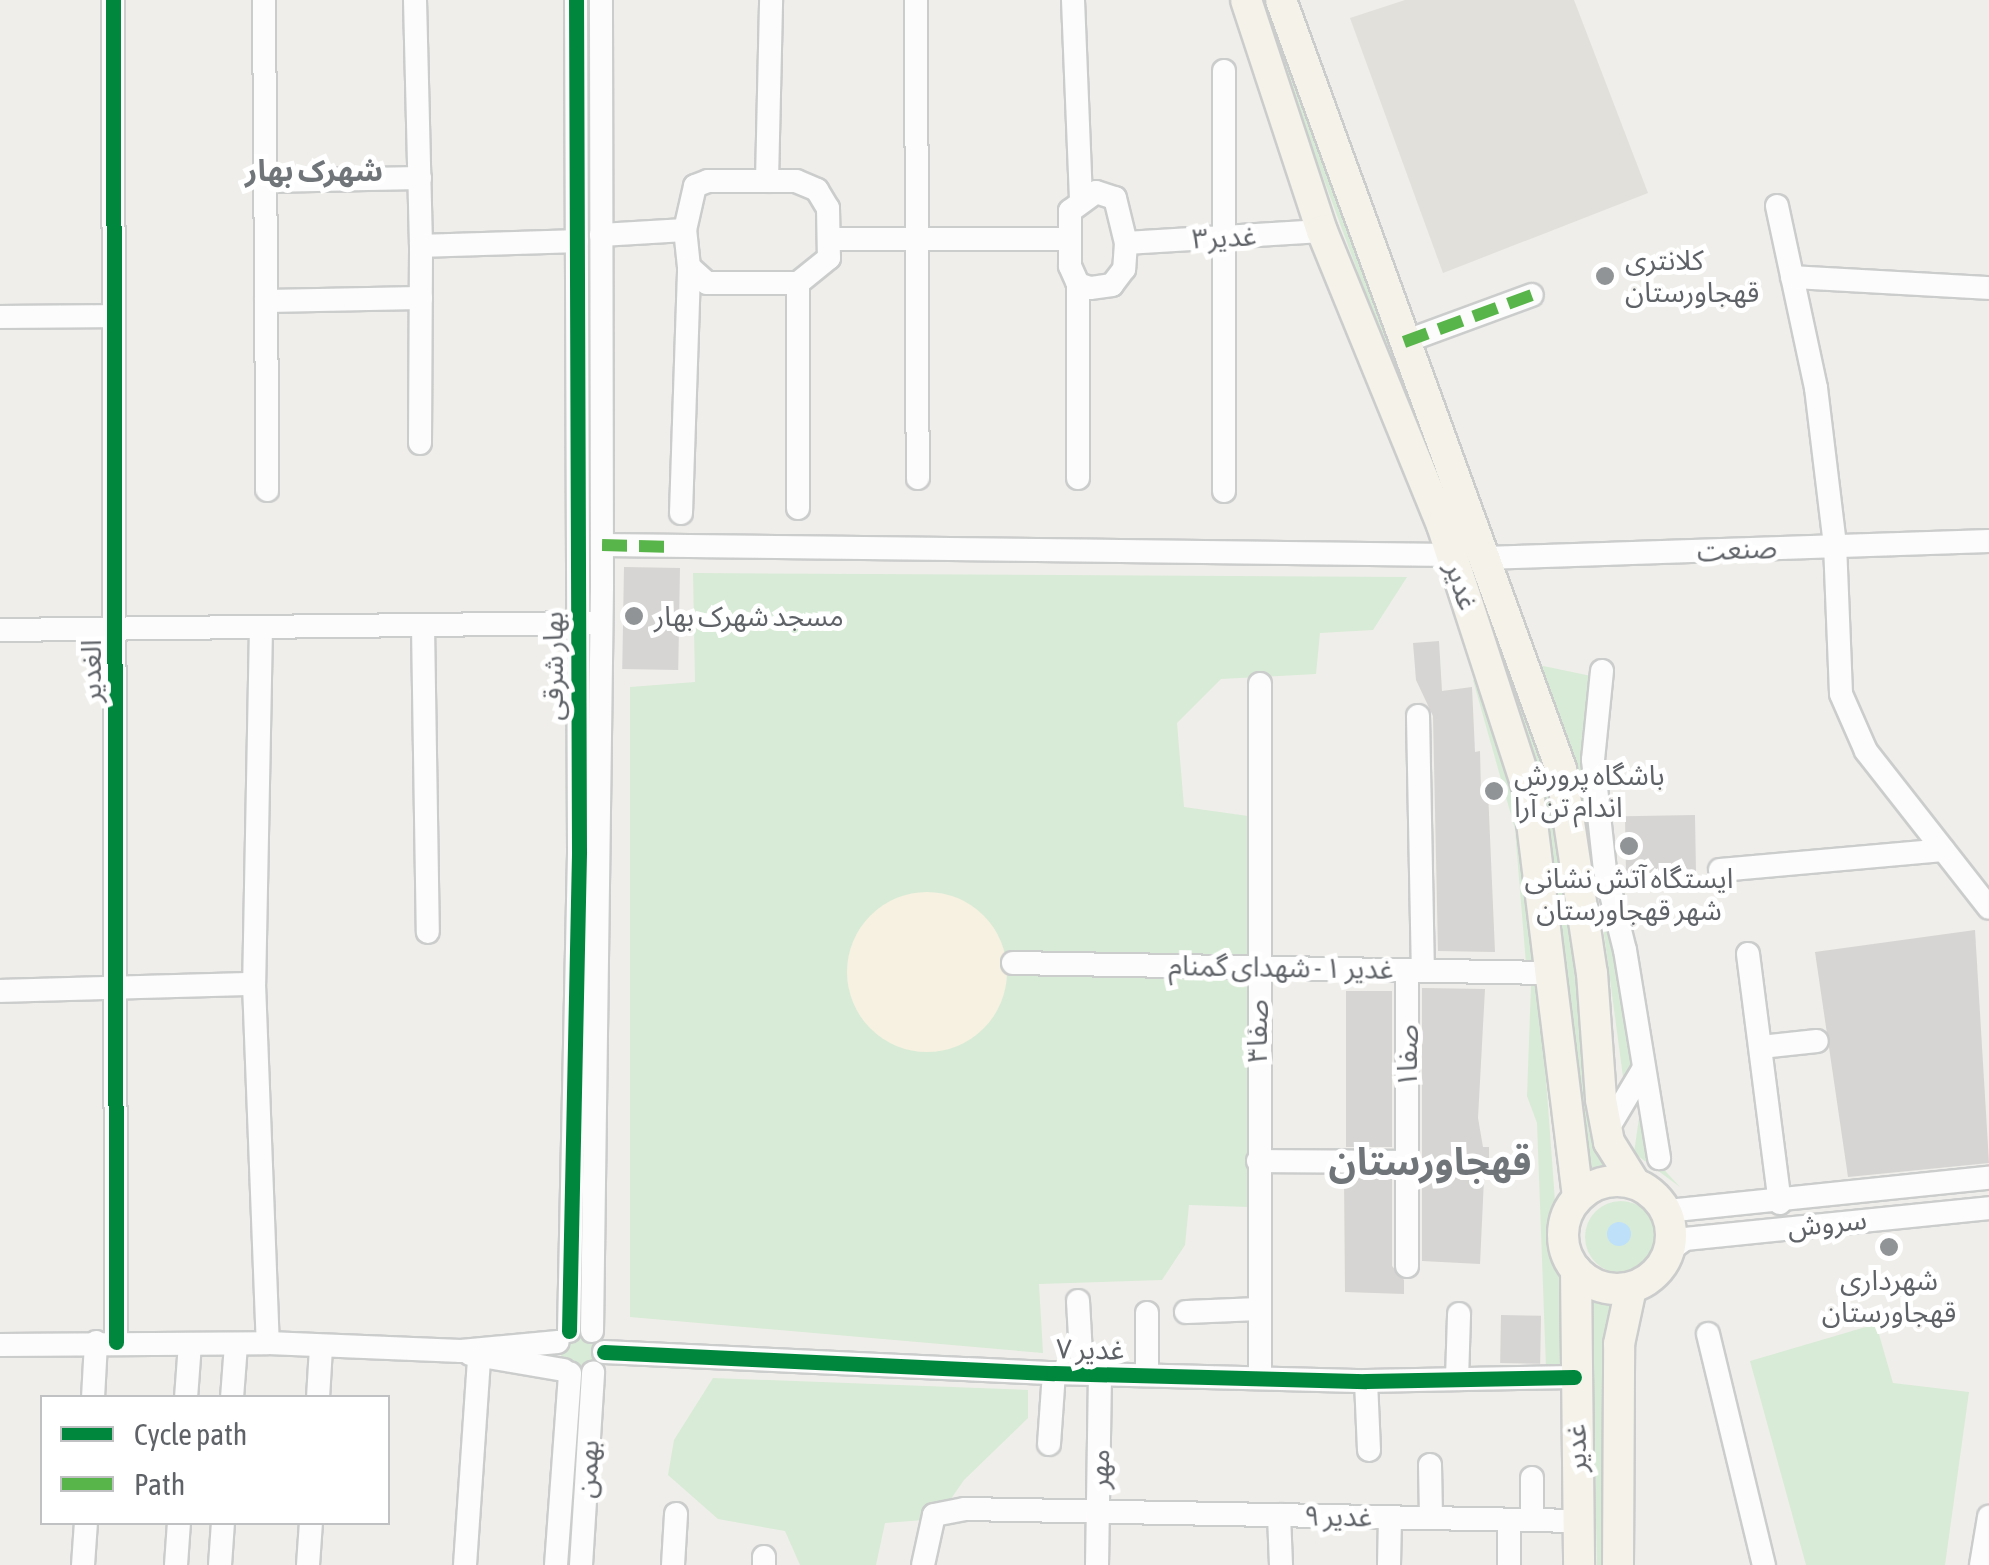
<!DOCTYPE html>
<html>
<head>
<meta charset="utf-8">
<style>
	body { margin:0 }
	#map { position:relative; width:1989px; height:1565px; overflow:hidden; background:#efeeea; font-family:"Asap Condensed","Noto Sans Arabic",sans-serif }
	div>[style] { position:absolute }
	.education>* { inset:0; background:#e2e0da }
	.green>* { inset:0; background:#d8ebd6 }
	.round { border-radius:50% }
	.sand>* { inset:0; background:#f6f1e1 }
	.water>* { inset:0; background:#bfe0f9 }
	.building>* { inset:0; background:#d6d5d3; transform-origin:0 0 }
	.roads { filter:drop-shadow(2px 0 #cbcccc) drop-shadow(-2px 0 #cbcccc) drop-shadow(0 2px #cbcccc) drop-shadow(0 -2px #cbcccc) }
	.minor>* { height:22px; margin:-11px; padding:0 11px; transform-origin:11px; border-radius:11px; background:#fdfcfc }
	.major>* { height:30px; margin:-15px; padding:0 15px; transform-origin:15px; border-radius:15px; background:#f4f2e9 }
	.major>.ring { margin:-15px; padding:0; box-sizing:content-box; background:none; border:30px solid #f4f2e9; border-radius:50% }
	.quiet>* { height:12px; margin-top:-6px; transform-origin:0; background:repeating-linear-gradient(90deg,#58b549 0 25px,transparent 0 37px) }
	.cycleway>* { height:15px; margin:-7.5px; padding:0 7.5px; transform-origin:7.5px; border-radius:7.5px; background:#00873e }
	.dots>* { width:28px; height:28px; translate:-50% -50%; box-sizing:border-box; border:5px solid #fff; border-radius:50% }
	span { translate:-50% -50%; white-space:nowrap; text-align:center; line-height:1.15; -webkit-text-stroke:10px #fff; paint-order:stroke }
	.street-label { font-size:28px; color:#5f6368 }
	.poi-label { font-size:28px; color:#5f6368 }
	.left { translate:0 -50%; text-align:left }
	.neighbourhood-label { font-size:30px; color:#70757a; font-weight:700 }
	.district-label { font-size:38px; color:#70757a; font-weight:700 }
	.legend { position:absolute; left:40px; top:1395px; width:350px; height:130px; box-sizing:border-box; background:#fff; border:2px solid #bfc1c3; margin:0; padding:12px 18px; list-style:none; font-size:30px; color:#5f6368 }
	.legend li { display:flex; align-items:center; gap:20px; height:50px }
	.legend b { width:50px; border:2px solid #bfc1c3 }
</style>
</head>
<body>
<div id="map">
	<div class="education">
		<div style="clip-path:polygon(1405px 0,1574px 0,1648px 193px,1443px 273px,1350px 18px)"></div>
	</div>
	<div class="green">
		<div style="clip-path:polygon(1258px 0,1272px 0,1519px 671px,1566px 846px,1589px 1132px,1607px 1175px,1580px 1187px,1558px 888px,1525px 728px)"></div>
		<div style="clip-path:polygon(693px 573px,1407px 577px,1373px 630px,1320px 633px,1316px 674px,1221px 679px,1177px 723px,1184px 807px,1248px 816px,1249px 1207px,1189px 1205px,1185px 1245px,1162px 1280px,1039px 1284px,1043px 1353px,630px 1317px,630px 687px,695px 682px)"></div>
		<div style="clip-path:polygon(1529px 663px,1596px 677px,1591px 841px,1565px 757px)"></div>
		<div style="clip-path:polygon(1473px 680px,1485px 680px,1507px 749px,1537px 961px,1526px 964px,1515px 829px)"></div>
		<div style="clip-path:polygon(1607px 913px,1638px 1059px,1625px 1092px,1604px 934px)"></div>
		<div style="clip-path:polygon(1539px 984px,1567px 1364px,1546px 1368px,1537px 1123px,1527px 1096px,1531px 986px)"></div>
		<div style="clip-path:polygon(1641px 1104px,1656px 1161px,1680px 1187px,1634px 1153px)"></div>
		<div class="round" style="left:1585px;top:1201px;width:72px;height:72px"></div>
		<div style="clip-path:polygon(1591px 1293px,1615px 1303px,1614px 1565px,1597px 1565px)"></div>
		<div style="clip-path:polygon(1876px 1324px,1893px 1383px,1969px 1392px,1945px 1565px,1806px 1565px,1750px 1361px)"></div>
		<div class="round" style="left:561px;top:1333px;width:40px;height:40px"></div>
		<div style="clip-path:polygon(713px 1378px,1028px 1390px,1028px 1418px,964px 1480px,937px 1519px,885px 1523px,876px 1565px,800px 1565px,785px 1531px,718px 1519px,668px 1475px,674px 1440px)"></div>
	</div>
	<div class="sand">
		<div class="round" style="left:847px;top:892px;width:160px;height:160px"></div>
	</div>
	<div class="water">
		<div class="round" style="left:1607px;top:1222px;width:24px;height:24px"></div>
	</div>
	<div class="building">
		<div style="left:624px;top:567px;width:56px;height:102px;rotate:1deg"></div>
		<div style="clip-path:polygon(1439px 641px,1442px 691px,1472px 687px,1475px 752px,1480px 751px,1481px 791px,1488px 791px,1495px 952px,1438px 951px,1433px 716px,1416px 680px,1413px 643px)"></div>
		<div style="left:1695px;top:815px;width:57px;height:70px;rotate:89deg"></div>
		<div style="clip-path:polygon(1975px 930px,1989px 1163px,1848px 1177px,1815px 952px)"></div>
		<div style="clip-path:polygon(1422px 988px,1485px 989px,1478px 1118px,1483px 1147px,1489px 1147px,1489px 1179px,1484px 1179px,1480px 1264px,1422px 1261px)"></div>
		<div style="left:1346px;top:991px;width:46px;height:156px"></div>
		<div style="clip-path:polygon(1344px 1177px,1392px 1177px,1392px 1266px,1404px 1280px,1404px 1294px,1345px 1292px)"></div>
		<div style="left:1501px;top:1315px;width:40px;height:48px;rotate:1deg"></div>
	</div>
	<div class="roads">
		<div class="minor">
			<div style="left:113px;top:0;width:1342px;rotate:89.87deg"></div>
			<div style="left:264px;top:0;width:490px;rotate:89.6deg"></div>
			<div style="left:415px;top:0;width:246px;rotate:88.6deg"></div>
			<div style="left:916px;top:0;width:478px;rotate:89.8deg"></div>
			<div style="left:1073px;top:0;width:198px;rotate:87.7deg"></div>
			<div style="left:1224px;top:71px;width:420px;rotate:90deg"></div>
			<div style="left:265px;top:181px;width:155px;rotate:-1.1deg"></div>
			<div style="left:708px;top:181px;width:88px"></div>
			<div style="left:796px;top:181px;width:23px;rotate:23deg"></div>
			<div style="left:817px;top:190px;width:21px;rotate:59deg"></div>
			<div style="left:828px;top:208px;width:50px;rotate:88.9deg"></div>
			<div style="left:829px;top:258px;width:40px;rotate:141deg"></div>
			<div style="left:798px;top:283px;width:91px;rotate:180deg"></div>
			<div style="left:707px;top:283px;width:24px;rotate:-138deg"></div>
			<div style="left:689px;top:267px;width:37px;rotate:-96deg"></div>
			<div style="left:685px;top:230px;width:45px;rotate:-77.2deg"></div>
			<div style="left:695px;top:186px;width:14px;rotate:-21deg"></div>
			<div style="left:767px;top:181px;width:181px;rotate:-88.7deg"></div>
			<div style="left:1096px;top:192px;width:20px;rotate:18deg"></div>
			<div style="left:1115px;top:198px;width:46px;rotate:76.3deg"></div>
			<div style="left:1126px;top:243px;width:26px;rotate:94deg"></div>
			<div style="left:1124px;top:269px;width:20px;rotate:127deg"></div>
			<div style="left:1112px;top:285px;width:22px;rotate:172deg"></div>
			<div style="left:1090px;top:288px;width:13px;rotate:-162deg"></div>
			<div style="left:1078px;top:284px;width:20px;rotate:-114deg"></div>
			<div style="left:1070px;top:266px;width:55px;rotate:-90deg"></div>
			<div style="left:1070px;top:211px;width:32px;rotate:-36deg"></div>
			<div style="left:1777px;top:206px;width:186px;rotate:77.9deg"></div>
			<div style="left:1816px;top:388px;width:157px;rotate:83.1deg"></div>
			<div style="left:1835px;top:544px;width:150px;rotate:87.7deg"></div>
			<div style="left:1841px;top:694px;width:62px;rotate:66.3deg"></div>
			<div style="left:1866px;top:751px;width:199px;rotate:51.9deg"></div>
			<div style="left:601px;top:235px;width:84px;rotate:-3.4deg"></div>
			<div style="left:829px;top:239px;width:240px"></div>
			<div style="left:1126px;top:243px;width:196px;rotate:-3.5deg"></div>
			<div style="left:1792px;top:277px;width:197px;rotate:3.2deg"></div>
			<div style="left:798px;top:283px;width:225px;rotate:90deg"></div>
			<div style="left:266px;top:301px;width:155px;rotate:-1.1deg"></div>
			<div style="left:0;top:317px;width:114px;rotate:-0.5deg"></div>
			<div style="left:1404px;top:342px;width:136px;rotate:-20.2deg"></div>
			<div style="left:420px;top:443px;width:197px;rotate:-89.7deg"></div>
			<div style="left:421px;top:246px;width:156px;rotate:-1.8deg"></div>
			<div style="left:1078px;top:478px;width:194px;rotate:-90deg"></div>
			<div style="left:681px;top:513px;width:246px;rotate:-88.1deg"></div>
			<div style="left:602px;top:545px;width:850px;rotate:0.67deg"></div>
			<div style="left:1485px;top:558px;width:504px;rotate:-1.93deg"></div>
			<div style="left:423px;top:626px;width:306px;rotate:89.1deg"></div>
			<div style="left:261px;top:627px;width:357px;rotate:91.1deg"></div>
			<div style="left:254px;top:984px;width:359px;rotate:87.8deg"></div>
			<div style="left:0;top:630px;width:593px;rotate:-0.68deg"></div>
			<div style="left:1602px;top:671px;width:89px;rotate:95.8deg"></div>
			<div style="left:1593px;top:760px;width:111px;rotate:83.8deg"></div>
			<div style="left:1605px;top:870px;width:82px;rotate:76deg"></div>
			<div style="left:1625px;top:950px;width:211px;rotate:80.7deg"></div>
			<div style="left:1418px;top:716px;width:254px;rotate:88.9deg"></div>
			<div style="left:1720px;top:870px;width:224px;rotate:-5.1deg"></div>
			<div style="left:1748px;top:954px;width:251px;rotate:82.7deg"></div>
			<div style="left:1013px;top:963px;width:536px;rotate:1.07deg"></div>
			<div style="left:1407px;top:970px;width:296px;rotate:90deg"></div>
			<div style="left:0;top:991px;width:254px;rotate:-1.6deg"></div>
			<div style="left:1761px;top:1047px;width:56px;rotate:-6.1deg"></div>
			<div style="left:1607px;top:1130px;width:72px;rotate:-59.2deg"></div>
			<div style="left:1258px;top:1161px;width:149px;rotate:0.4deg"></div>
			<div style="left:1667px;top:1211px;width:324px;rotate:-5.9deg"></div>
			<div style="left:1669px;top:1251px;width:20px;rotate:-37deg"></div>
			<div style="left:1685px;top:1239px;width:306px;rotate:-5.8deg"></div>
			<div style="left:1078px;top:1301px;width:71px;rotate:86.8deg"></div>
			<div style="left:1186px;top:1312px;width:73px;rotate:-2.4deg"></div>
			<div style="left:569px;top:1331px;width:480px;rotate:-88.8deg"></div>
			<div style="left:579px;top:851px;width:851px;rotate:-90.2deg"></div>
			<div style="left:592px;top:1331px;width:744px;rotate:-89.23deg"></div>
			<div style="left:602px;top:587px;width:587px;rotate:-90.1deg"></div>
			<div style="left:1708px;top:1334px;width:238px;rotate:76.4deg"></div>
			<div style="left:0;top:1345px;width:268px;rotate:-0.4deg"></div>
			<div style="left:268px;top:1343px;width:193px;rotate:2.4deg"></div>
			<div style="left:461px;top:1351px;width:97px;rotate:-5.3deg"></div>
			<div style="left:604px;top:1352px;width:450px;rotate:2.7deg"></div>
			<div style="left:1054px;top:1373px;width:312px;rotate:1.5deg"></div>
			<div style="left:1366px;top:1381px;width:208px;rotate:-1.1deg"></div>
			<div style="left:470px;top:1354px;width:95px;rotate:9.7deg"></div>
			<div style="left:1147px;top:1375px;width:62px;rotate:-90deg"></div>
			<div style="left:1260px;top:1378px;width:694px;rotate:-90deg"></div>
			<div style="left:1457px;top:1379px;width:65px;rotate:-88.2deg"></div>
			<div style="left:1366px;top:1381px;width:69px;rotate:87.5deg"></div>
			<div style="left:93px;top:1398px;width:56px;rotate:-86.9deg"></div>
			<div style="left:186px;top:1398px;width:54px;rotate:-85.8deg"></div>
			<div style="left:232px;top:1398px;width:53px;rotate:-85.7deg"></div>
			<div style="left:318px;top:1398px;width:51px;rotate:-86.6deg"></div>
			<div style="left:1049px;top:1444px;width:71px;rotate:-86deg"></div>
			<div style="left:1430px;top:1465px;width:53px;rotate:88.9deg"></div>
			<div style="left:1279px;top:1515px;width:50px;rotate:87.7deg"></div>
			<div style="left:1532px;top:1520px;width:42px;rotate:-90deg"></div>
			<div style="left:83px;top:1565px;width:43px;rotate:-86deg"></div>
			<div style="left:176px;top:1565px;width:43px;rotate:-86deg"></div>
			<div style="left:220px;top:1565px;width:43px;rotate:-86deg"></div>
			<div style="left:308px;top:1565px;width:43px;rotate:-86deg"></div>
			<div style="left:465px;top:1565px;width:208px;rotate:-86.1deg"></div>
			<div style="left:556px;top:1565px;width:192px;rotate:-85.8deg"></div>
			<div style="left:581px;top:1565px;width:193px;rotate:-86.4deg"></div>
			<div style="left:673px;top:1565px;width:51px;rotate:-86.6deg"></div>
			<div style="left:764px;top:1565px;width:8px;rotate:-90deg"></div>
			<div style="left:923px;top:1565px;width:51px;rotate:-77.6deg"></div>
			<div style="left:934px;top:1515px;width:32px;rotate:-11deg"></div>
			<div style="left:965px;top:1509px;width:613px;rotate:1.12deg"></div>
			<div style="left:1097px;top:1565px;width:192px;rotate:-89.1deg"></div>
			<div style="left:1389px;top:1565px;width:48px;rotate:-88.8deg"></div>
			<div style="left:1509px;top:1565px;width:45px;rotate:-90deg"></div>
			<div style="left:1981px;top:1565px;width:49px;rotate:-80.5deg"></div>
		</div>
		<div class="major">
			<div style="left:1246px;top:0;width:243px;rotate:71.8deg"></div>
			<div style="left:1322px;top:231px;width:318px;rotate:67.8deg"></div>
			<div style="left:1442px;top:525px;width:279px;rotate:72deg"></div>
			<div style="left:1528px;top:790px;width:410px;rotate:83deg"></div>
			<div style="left:1281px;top:0;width:818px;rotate:69.99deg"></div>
			<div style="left:1561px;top:769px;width:206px;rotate:81.4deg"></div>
			<div style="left:1592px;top:973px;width:127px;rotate:85.9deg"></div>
			<div style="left:1601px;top:1100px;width:43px;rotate:79.2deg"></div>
			<div style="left:1609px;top:1142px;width:47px;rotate:58deg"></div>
			<div class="ring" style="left:1563px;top:1181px;width:78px;height:78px"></div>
			<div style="left:1576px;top:1270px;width:295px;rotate:89.4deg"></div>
			<div style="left:1618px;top:1565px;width:221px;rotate:-89.7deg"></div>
			<div style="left:1619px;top:1344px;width:57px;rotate:-77.9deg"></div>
		</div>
	</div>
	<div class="quiet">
		<div style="left:1404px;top:342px;width:136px;rotate:-20.2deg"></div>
		<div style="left:602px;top:545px;width:71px;rotate:1.6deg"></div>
	</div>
	<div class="cycleway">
		<div style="left:113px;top:0;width:1342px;rotate:89.87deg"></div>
		<div style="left:569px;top:1331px;width:480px;rotate:-88.8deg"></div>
		<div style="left:579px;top:851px;width:851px;rotate:-90.2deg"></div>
		<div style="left:604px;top:1352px;width:450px;rotate:2.7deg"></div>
		<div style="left:1054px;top:1373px;width:312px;rotate:1.5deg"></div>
		<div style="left:1366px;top:1381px;width:208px;rotate:-1.1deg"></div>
	</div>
	<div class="dots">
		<div style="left:1605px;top:276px;background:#919496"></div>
		<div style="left:634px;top:616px;background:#919496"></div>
		<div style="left:1494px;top:791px;background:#919496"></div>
		<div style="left:1629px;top:846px;background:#919496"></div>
		<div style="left:1889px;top:1247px;background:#919496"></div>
	</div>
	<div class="street-label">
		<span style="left:1224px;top:237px;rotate:-3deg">غدیر۳</span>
		<span style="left:1737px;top:549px;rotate:-3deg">صنعت</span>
		<span style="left:1462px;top:586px;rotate:72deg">غدیر</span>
		<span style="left:553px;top:666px;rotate:-90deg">بهار شرقی</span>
		<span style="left:91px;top:671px;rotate:-90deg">الغدیر</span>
		<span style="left:1281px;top:967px;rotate:1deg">غدیر ۱ - شهدای گمنام</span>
		<span style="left:1257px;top:1031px;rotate:-90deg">صفا۳</span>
		<span style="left:1407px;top:1056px;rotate:-90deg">صفا۱</span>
		<span style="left:1827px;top:1223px;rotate:-6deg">سروش</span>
		<span style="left:1090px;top:1349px;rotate:1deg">غدیر ۷</span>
		<span style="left:1576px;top:1448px;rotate:-91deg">غدیر</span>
		<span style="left:587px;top:1469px;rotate:-86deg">بهمن</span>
		<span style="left:1099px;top:1469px;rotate:-89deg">مهر</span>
		<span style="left:1338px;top:1516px;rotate:1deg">غدیر ۹</span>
	</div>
	<div class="poi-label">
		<span class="left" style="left:1625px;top:276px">کلانتری<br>قهجاورستان</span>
		<span class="left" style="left:654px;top:616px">مسجد شهرک بهار</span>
		<span class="left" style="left:1514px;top:791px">باشگاه پرورش<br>اندام تن آرا</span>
		<span style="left:1629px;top:894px">ایستگاه آتش نشانی<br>شهر قهجاورستان</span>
		<span style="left:1889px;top:1296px">شهرداری<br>قهجاورستان</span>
	</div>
	<div class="neighbourhood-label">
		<span style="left:314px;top:170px">شهرک بهار</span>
	</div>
	<div class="district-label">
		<span style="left:1430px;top:1162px">قهجاورستان</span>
	</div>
	<ul class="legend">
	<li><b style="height:12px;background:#00873e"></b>Cycle path</li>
	<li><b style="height:12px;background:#58b549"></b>Path</li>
	</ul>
</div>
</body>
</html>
